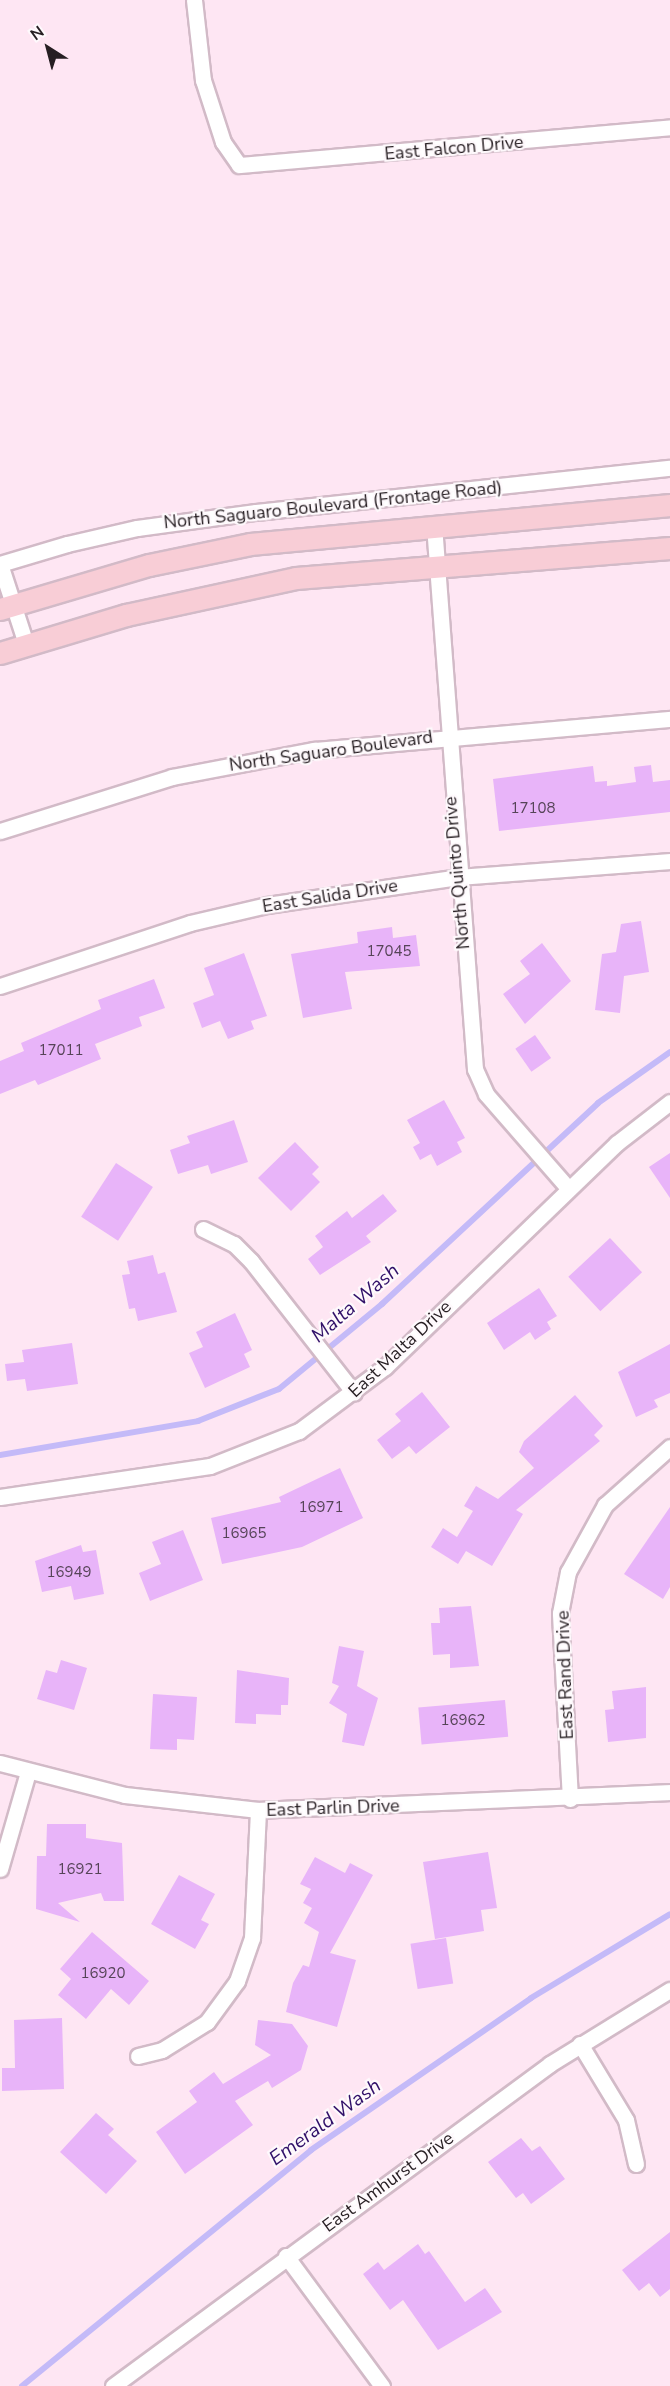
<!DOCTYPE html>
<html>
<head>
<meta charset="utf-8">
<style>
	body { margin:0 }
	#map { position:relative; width:670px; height:2386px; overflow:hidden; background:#fee6f3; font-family:"Nunito Sans",sans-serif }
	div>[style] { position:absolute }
	.stream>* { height:6px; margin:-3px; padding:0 3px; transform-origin:3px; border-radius:3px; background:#c4baf8 }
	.building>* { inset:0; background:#e8b4f9; transform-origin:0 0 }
	.roads { filter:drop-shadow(2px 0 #d2bac7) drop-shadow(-2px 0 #d2bac7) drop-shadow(0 2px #d2bac7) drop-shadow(0 -2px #d2bac7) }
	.street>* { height:15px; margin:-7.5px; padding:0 7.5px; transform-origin:7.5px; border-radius:7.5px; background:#fff }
	.secondary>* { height:21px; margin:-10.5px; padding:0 10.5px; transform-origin:10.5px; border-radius:10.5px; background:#f8cdd6 }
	span { translate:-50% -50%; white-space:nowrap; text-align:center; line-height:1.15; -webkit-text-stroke:4.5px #fef9fc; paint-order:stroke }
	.number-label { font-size:15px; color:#564458 }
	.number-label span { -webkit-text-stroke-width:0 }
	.street-label { font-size:18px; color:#261e22 }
	.water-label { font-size:20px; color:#311169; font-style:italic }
	.north { position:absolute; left:18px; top:18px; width:60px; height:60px; -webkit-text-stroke:4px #fef9fc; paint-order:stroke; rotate:324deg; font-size:16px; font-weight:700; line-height:24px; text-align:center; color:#261e22 }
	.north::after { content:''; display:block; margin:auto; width:21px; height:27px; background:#261e22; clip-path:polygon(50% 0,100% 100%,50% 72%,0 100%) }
</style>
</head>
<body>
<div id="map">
	<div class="stream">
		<div style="left:0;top:1455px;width:201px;rotate:-9.7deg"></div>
		<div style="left:198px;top:1421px;width:87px;rotate:-21.6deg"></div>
		<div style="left:279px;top:1389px;width:134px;rotate:-39.5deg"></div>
		<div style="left:382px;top:1304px;width:295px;rotate:-42.9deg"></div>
		<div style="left:598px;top:1103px;width:88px;rotate:-35.3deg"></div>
		<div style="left:22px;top:2386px;width:373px;rotate:-39.2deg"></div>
		<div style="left:311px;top:2150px;width:267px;rotate:-34.6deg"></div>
		<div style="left:531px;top:1998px;width:162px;rotate:-31.1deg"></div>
	</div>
	<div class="building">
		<div style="clip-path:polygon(651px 765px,653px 782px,670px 780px,670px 812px,499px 831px,493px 779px,593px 766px,595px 782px,607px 781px,607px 786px,636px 782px,634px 767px)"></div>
		<div style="clip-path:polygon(641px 921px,649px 972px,624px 976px,620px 1013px,595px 1010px,602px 954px,616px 952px,621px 924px)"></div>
		<div style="clip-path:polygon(392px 927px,393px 938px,416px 935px,420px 966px,345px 972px,352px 1009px,303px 1018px,291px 954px,358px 943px,357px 932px)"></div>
		<div style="clip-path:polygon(542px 943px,571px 981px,525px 1024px,503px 994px,530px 974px,520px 961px)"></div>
		<div style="clip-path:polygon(244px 953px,267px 1016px,251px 1021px,254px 1029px,228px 1039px,220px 1021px,202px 1028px,193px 1003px,214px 995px,204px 968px)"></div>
		<div style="clip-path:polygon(154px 979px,165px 1008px,139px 1017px,142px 1026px,95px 1044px,101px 1059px,38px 1085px,35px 1080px,0 1094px,0 1061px,24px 1051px,21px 1043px,101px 1009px,98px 1000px)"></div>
		<div style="left:535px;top:1035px;width:28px;height:24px;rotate:55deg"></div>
		<div style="clip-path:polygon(444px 1100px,465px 1138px,457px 1142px,462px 1152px,437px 1166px,431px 1154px,420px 1160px,413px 1147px,420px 1143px,407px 1120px)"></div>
		<div style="clip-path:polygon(234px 1120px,248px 1162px,211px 1174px,208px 1165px,178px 1174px,170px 1150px,190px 1143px,187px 1136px)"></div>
		<div style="clip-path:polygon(295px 1142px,319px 1167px,312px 1174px,320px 1182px,291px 1211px,258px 1178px)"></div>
		<div style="clip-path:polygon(670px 1153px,670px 1198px,649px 1167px)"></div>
		<div style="left:116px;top:1163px;width:44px;height:64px;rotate:33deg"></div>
		<div style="clip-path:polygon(383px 1194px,397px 1211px,366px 1236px,371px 1242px,320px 1275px,308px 1259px,323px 1247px,315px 1236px,347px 1211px,352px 1218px)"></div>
		<div style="left:610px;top:1238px;width:47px;height:57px;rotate:47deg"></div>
		<div style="clip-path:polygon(153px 1255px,158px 1274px,165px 1272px,177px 1312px,138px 1321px,135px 1308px,129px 1309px,122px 1275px,130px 1274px,127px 1261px)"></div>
		<div style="clip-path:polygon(539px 1288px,557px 1316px,547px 1322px,551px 1329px,535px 1340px,530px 1332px,504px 1350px,487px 1323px)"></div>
		<div style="clip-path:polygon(235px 1313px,252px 1350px,244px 1354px,250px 1367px,205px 1388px,189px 1353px,203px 1347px,196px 1332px)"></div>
		<div style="clip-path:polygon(72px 1343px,78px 1384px,27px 1391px,25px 1379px,7px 1381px,5px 1364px,24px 1362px,22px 1350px)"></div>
		<div style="clip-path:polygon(670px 1344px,670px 1393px,654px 1400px,658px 1407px,636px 1417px,618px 1372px)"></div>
		<div style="clip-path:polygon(422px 1392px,450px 1427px,416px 1454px,409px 1446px,392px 1459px,377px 1440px,401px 1421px,395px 1414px)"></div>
		<div style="clip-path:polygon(575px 1395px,603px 1426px,594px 1435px,600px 1441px,516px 1510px,523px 1514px,492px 1566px,466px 1551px,458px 1564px,431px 1547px,443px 1528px,457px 1537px,473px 1511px,464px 1506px,476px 1486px,498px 1499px,534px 1468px,519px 1452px,524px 1441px)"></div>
		<div style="clip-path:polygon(340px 1468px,363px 1518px,302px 1547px,222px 1564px,211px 1518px,281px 1502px,279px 1497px)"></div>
		<div style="clip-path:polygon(670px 1507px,670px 1587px,663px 1599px,624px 1574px)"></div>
		<div style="clip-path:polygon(183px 1530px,203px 1580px,150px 1601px,139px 1573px,161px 1564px,152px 1542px)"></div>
		<div style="clip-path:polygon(81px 1545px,83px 1552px,96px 1550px,104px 1594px,74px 1600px,71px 1586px,42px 1592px,35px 1561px)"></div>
		<div style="clip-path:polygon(471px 1606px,479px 1666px,450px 1668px,450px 1654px,433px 1655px,431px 1623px,440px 1623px,439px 1608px)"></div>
		<div style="clip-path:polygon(339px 1646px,364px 1651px,357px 1686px,378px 1698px,364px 1746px,342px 1742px,347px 1714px,329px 1703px,339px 1686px,332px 1683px)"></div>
		<div style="clip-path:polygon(61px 1660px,87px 1668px,74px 1710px,37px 1699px,46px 1670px,57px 1673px)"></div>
		<div style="clip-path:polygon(237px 1670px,289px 1678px,288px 1705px,281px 1705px,281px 1715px,256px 1714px,256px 1724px,235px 1723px)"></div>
		<div style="clip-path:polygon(646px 1687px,646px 1738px,608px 1742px,605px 1710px,614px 1709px,612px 1691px)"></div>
		<div style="clip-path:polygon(153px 1694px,197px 1697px,194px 1740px,177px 1739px,177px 1750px,150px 1749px)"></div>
		<div style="left:505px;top:1700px;width:37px;height:87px;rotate:85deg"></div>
		<div style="clip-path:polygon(47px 1824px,86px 1824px,86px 1838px,122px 1843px,124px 1901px,104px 1901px,101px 1893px,58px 1903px,80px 1922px,36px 1909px,37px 1856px,46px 1856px)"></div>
		<div style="clip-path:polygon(488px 1852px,497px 1908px,481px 1910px,484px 1931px,435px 1939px,423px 1862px)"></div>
		<div style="clip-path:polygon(315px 1857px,345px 1873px,350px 1863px,373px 1875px,330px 1953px,356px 1960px,337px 2027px,286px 2012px,293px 1983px,303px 1965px,309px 1967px,319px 1932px,304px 1923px,312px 1908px,303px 1903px,311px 1889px,300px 1884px)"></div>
		<div style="clip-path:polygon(179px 1875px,215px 1894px,201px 1920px,209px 1924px,195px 1949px,151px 1924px)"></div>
		<div style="clip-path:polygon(92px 1932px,149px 1981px,129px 2005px,111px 1989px,86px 2019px,58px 1995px,71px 1979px,60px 1969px)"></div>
		<div style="left:446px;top:1938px;width:46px;height:36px;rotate:81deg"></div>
		<div style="clip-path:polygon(62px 2018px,64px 2089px,2px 2091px,2px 2068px,15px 2068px,14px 2020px)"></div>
		<div style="clip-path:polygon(258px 2020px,292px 2024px,308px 2046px,301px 2070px,272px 2088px,268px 2081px,235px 2101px,253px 2125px,185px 2174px,156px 2132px,197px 2102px,189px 2091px,214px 2072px,223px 2084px,271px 2055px,255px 2045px)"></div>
		<div style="clip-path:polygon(96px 2113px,114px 2129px,108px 2135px,137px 2161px,106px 2194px,60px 2152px)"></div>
		<div style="clip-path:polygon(521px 2138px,532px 2151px,540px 2146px,565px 2179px,531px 2204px,523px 2193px,516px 2198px,488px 2162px)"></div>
		<div style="clip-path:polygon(670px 2232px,670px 2289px,660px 2297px,649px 2283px,639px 2291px,622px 2270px)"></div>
		<div style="clip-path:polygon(418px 2244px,425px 2254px,429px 2251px,465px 2302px,485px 2288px,502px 2312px,438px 2350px,403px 2300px,390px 2310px,363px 2274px,378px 2262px,384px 2270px)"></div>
	</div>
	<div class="roads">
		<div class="street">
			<div style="left:194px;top:0;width:81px;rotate:83.6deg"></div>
			<div style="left:203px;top:80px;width:65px;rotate:72.1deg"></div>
			<div style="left:223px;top:142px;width:28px;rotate:55deg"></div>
			<div style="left:239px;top:165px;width:433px;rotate:-5deg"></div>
			<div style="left:434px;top:525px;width:546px;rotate:85.69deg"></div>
			<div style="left:475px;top:1069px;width:27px;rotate:66deg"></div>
			<div style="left:486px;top:1094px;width:125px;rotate:48.9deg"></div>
			<div style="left:26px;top:644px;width:84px;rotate:-108deg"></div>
			<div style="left:0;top:564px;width:70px;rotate:-16.6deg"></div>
			<div style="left:67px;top:544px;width:72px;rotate:-12.9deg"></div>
			<div style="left:137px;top:528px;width:120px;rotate:-7.7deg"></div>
			<div style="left:256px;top:512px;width:416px;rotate:-6.1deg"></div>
			<div style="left:0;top:831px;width:180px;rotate:-17.4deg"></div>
			<div style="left:172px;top:777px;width:145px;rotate:-10.8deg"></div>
			<div style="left:314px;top:750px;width:357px;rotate:-5deg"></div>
			<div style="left:0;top:986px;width:200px;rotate:-18.3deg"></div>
			<div style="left:190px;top:923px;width:79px;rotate:-13.2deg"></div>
			<div style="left:267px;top:905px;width:193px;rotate:-8.3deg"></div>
			<div style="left:458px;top:877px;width:213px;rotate:-4.3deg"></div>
			<div style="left:203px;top:1229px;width:34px;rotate:26deg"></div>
			<div style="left:234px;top:1244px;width:24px;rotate:45deg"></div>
			<div style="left:251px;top:1261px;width:167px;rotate:52deg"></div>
			<div style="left:0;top:1497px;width:212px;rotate:-8.4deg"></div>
			<div style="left:210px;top:1466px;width:96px;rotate:-21.5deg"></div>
			<div style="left:299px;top:1431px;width:107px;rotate:-36.7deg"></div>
			<div style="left:385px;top:1367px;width:322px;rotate:-44deg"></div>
			<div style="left:617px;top:1143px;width:67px;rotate:-37.7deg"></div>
			<div style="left:0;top:1763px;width:129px;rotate:14.4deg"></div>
			<div style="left:125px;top:1795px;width:134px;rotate:6.4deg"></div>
			<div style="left:258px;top:1810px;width:412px;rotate:-2.5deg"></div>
			<div style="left:570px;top:1799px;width:186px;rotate:-93.1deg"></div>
			<div style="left:560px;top:1613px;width:42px;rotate:-79deg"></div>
			<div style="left:568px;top:1572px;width:77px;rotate:-61.1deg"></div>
			<div style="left:605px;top:1505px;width:87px;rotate:-41.7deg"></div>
			<div style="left:0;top:1869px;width:101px;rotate:-73.9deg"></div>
			<div style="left:580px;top:2044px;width:89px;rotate:58.8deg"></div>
			<div style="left:626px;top:2120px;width:45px;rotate:77.2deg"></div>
			<div style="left:138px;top:2056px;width:25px;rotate:-14deg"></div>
			<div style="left:162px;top:2050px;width:53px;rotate:-31.9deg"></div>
			<div style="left:207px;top:2022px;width:51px;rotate:-53.8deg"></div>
			<div style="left:237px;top:1981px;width:46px;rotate:-70.8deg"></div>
			<div style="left:252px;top:1938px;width:128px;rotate:-87.3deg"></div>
			<div style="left:286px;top:2256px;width:162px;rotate:53.6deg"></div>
			<div style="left:113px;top:2386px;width:543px;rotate:-36.38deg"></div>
			<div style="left:550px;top:2064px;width:141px;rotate:-31.7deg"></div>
		</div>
		<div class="secondary">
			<div style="left:0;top:609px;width:155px;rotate:-16.5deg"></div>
			<div style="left:149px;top:565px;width:103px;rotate:-11.7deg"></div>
			<div style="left:250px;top:544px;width:422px;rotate:-5.3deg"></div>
			<div style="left:0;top:653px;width:132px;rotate:-16.8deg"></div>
			<div style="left:126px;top:615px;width:174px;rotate:-12.3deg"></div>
			<div style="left:296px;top:578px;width:375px;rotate:-4.6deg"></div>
		</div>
	</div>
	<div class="number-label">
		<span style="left:533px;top:809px">17108</span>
		<span style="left:389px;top:952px">17045</span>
		<span style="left:61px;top:1051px">17011</span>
		<span style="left:321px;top:1508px">16971</span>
		<span style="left:244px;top:1534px">16965</span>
		<span style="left:69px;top:1573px">16949</span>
		<span style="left:463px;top:1721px">16962</span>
		<span style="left:80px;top:1870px">16921</span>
		<span style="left:103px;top:1974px">16920</span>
	</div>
	<div class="street-label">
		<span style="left:454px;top:148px;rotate:-5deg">East Falcon Drive</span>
		<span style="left:333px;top:505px;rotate:-6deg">North Saguaro Boulevard (Frontage Road)</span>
		<span style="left:331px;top:751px;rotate:-8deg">North Saguaro Boulevard</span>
		<span style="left:457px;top:873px;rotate:-95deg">North Quinto Drive</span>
		<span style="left:330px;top:896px;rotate:-9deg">East Salida Drive</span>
		<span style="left:400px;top:1349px;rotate:-43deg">East Malta Drive</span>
		<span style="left:565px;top:1675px;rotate:-92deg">East Rand Drive</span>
		<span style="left:333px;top:1808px;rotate:-2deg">East Parlin Drive</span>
		<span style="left:388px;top:2182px;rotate:-36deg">East Amhurst Drive</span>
	</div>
	<div class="water-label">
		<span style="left:355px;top:1303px;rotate:-41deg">Malta Wash</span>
		<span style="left:325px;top:2122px;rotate:-36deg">Emerald Wash</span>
	</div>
	<div class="north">N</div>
</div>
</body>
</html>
